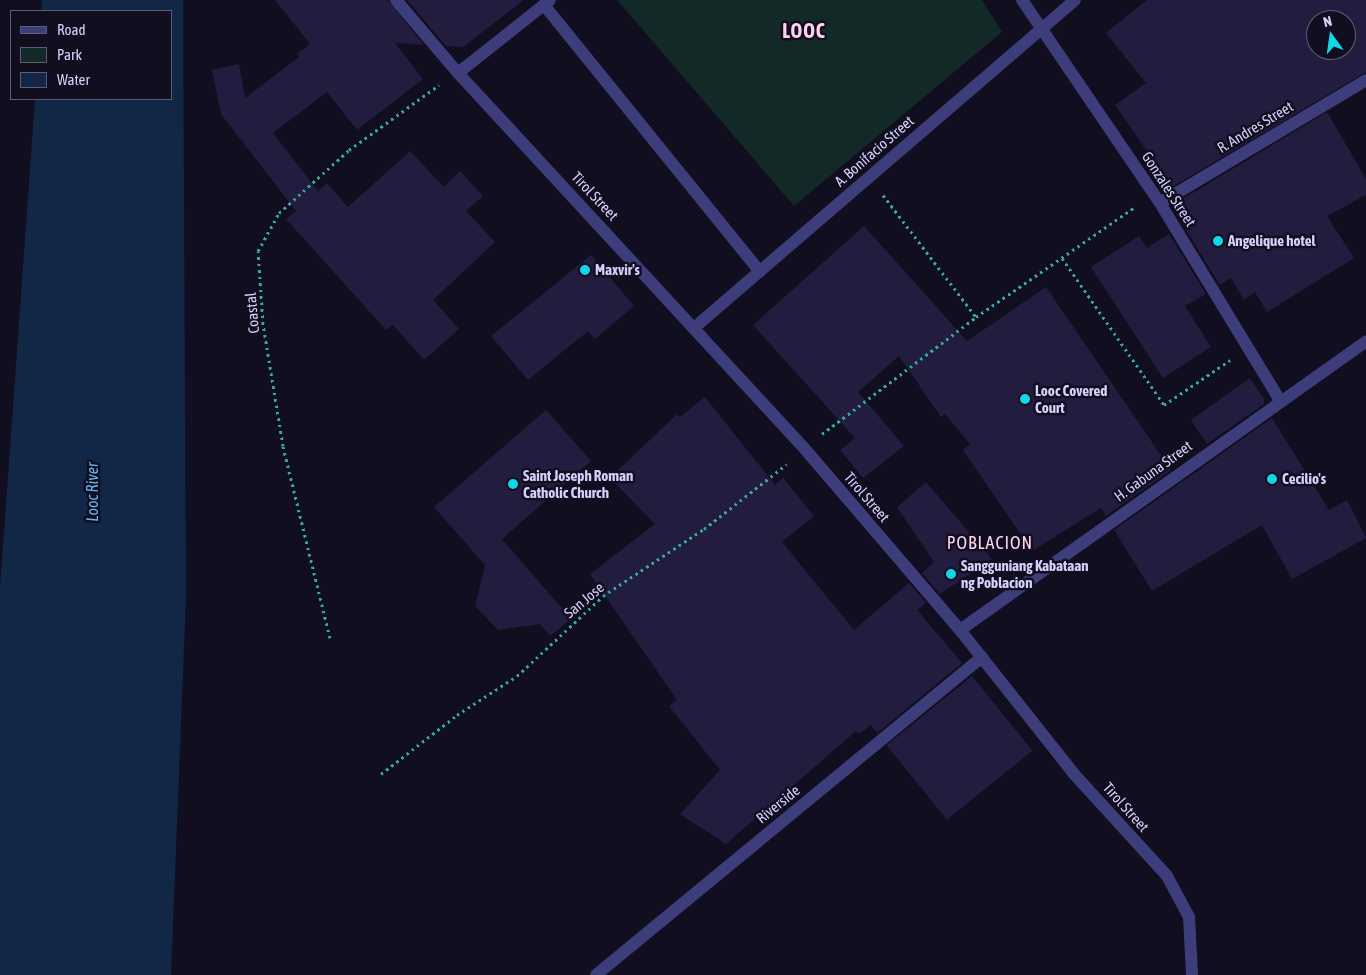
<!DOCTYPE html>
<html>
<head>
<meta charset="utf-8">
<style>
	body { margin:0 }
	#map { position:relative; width:1366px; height:975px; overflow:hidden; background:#110e1f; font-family:"Asap Condensed",sans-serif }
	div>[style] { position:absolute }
	.green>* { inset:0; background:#122928 }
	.water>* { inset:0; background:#122745 }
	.building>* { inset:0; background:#221c3f; transform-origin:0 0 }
	.path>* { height:3px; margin-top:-1.5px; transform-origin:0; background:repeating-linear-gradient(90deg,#36a9a0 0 2.5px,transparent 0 6.5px) }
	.service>* { height:12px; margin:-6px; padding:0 6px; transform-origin:6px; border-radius:6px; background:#3e3d7b }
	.minor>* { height:12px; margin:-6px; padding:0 6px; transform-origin:6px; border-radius:6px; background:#3e3d7b }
	.dots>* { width:14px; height:14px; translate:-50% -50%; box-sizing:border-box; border:2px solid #110e1f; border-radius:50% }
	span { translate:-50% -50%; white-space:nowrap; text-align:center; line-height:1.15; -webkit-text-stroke:5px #110e1f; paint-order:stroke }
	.street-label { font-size:15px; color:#d4d0fc }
	.poi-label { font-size:15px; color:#d4d0fc; font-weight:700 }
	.left { translate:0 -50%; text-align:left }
	.water-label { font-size:16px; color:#66b5f4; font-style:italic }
	.quarter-label { font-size:18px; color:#fcd2ed; letter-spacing:1px }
	.district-label { font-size:20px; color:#fcd2ed; font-weight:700; letter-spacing:1px }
	.legend { position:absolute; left:10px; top:10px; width:162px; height:90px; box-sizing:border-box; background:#110e1f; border:1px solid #5f5c77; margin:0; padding:6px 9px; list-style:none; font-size:15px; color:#d4d0fc }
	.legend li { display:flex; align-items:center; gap:10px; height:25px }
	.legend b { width:25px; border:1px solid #5f5c77 }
	.north { position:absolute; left:1306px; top:10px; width:50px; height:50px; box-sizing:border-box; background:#110e1f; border:1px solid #5f5c77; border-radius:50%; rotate:346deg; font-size:14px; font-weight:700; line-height:20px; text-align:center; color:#d4d0fc }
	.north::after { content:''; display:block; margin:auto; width:18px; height:22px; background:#10d7e7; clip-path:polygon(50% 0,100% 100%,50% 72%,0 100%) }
</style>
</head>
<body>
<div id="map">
	<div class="green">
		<div style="clip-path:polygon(617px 0,982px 0,1002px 32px,794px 206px)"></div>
	</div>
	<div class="water">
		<div style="clip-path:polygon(42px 0,183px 0,186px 597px,171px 975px,0 975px,0 588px,35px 99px,171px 99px,171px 11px,41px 11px)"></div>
	</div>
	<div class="building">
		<div style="clip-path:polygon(275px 0,388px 0,424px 45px,395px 43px,423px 79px,357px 130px,327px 92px,273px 133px,318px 191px,327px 183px,348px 207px,410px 151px,444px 187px,460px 171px,483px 196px,466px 211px,495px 242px,433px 300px,459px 329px,424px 360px,393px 325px,386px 330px,286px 219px,296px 211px,221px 114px,212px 70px,239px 64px,245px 98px,299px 57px,297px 54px,310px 44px)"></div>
		<div style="clip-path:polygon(407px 0,524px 0,463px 47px,446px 46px)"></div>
		<div style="clip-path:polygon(evenodd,1147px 0,1366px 0,1366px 72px,1172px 187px,1115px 105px,1146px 83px,1106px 33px,1147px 0,1316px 20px,1346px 20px,1346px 50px,1316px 50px,1316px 20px)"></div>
		<div style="clip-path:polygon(1327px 112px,1366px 179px,1366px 195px,1327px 216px,1354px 258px,1267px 312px,1255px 292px,1244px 300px,1231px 278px,1220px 285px,1183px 225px,1193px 219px,1181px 200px)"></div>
		<div style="clip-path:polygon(864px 226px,967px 341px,1046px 287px,1171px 470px,1106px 516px,1101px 508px,1032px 551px,963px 450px,970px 444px,945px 414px,941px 417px,899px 356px,858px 392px,904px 446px,863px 478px,840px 450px,855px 438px,753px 325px)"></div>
		<div style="clip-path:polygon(1169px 234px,1206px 294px,1185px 306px,1211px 347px,1163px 378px,1091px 267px,1139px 236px,1147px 248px)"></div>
		<div style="clip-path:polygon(591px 255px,634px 306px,595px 339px,588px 331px,528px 380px,491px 336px)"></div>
		<div style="clip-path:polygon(1250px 378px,1264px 399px,1264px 404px,1207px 444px,1191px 420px)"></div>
		<div style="clip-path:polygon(705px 397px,775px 485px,783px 478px,814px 516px,782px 542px,854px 630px,909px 583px,926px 603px,917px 610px,962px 663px,877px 733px,871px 725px,859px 734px,856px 731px,726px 844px,680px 814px,720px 770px,669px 706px,677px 700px,590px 574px,655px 524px,610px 478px,677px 414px,680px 417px)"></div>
		<div style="clip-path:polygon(546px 410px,591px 461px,502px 539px,571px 619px,550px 636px,540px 624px,498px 630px,475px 606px,485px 565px,434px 507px)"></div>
		<div style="clip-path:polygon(1272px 418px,1329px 510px,1347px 500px,1366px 538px,1292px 579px,1262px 525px,1152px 591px,1114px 530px)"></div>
		<div style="clip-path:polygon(926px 482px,992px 559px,940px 594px,922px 573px,934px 562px,897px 507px)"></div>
		<div style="left:972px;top:676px;width:96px;height:110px;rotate:51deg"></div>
	</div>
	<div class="path">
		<div style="left:883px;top:195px;width:153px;rotate:52.7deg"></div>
		<div style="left:1062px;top:258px;width:179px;rotate:55.2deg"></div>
		<div style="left:1164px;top:405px;width:80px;rotate:-34.3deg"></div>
		<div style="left:822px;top:434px;width:193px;rotate:-37.2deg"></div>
		<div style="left:976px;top:317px;width:193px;rotate:-34.7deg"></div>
		<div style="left:330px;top:638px;width:198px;rotate:-103.8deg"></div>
		<div style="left:283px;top:446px;width:124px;rotate:-99.3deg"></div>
		<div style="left:263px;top:324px;width:73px;rotate:-93.9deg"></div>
		<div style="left:258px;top:251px;width:43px;rotate:-61.1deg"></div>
		<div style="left:279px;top:213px;width:94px;rotate:-42deg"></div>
		<div style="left:349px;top:150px;width:111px;rotate:-35.8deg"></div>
		<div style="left:381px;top:774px;width:96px;rotate:-37.8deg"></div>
		<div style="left:457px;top:715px;width:72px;rotate:-33deg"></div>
		<div style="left:517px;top:676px;width:117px;rotate:-42.9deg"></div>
		<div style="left:603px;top:596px;width:121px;rotate:-33.6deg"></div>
		<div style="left:704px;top:529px;width:105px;rotate:-38.1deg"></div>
	</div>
	<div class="service">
		<div style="left:544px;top:5px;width:343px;rotate:51deg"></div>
		<div style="left:596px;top:975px;width:500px;rotate:-39.48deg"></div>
	</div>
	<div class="minor">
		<div style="left:396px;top:0;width:96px;rotate:49.7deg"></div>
		<div style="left:458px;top:73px;width:510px;rotate:47.3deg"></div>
		<div style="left:804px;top:448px;width:240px;rotate:49.4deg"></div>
		<div style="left:960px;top:630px;width:184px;rotate:51.6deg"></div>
		<div style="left:1074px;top:774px;width:138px;rotate:47.6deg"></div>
		<div style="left:1167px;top:876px;width:47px;rotate:61.8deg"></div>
		<div style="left:1189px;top:917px;width:58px;rotate:87deg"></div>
		<div style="left:1022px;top:0;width:245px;rotate:55.8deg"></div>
		<div style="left:1160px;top:203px;width:231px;rotate:58.7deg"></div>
		<div style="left:458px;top:73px;width:117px;rotate:-38.4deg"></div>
		<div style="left:1160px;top:203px;width:240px;rotate:-30.8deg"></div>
		<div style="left:695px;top:327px;width:501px;rotate:-40.71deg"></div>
		<div style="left:960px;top:630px;width:498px;rotate:-35.4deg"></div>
	</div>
	<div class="dots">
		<div style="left:1218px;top:241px;background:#10d7e7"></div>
		<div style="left:585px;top:270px;background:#10d7e7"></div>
		<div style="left:1025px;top:399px;background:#10d7e7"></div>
		<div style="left:1272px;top:479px;background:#10d7e7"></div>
		<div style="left:513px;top:484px;background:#10d7e7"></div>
		<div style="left:951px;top:574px;background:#10d7e7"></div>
	</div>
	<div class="street-label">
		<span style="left:1255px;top:127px;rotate:-31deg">R. Andres Street</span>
		<span style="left:874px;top:151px;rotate:-41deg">A. Bonifacio Street</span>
		<span style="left:1169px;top:189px;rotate:57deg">Gonzales Street</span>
		<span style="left:595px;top:196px;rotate:47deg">Tirol Street</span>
		<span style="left:252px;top:313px;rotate:-95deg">Coastal</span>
		<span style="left:1153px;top:471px;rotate:-36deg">H. Gabuna Street</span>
		<span style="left:867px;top:497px;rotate:49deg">Tirol Street</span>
		<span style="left:584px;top:600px;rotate:-40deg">San Jose</span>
		<span style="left:778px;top:804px;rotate:-39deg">Riverside</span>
		<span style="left:1126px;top:807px;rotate:48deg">Tirol Street</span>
	</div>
	<div class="poi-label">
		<span class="left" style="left:1228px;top:241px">Angelique hotel</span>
		<span class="left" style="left:595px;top:270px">Maxvir's</span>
		<span class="left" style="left:1035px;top:399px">Looc Covered<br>Court</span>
		<span class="left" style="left:523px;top:484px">Saint Joseph Roman<br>Catholic Church</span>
		<span class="left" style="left:1282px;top:479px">Cecilio's</span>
		<span class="left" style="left:961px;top:574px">Sangguniang Kabataan<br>ng Poblacion</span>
	</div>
	<div class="water-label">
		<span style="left:92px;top:492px;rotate:-90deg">Looc River</span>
	</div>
	<div class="quarter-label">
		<span style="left:990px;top:543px">POBLACION</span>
	</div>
	<div class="district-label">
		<span style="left:804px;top:30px">LOOC</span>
	</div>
	<ul class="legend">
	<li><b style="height:6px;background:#3e3d7b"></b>Road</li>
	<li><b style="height:14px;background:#122928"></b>Park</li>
	<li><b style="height:14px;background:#122745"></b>Water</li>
	</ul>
	<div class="north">N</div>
</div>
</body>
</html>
